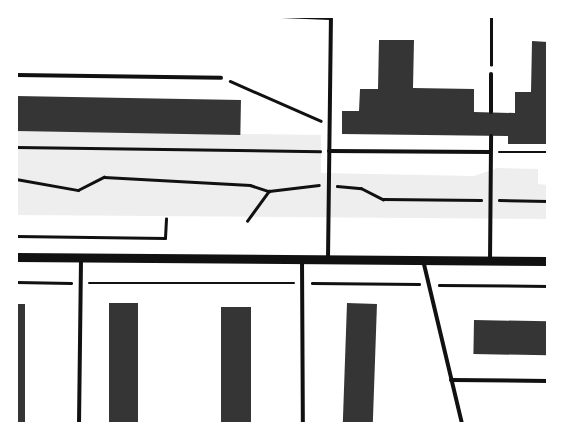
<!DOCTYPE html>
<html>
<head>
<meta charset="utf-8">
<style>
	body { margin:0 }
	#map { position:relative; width:564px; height:440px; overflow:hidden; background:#fff; font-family:Roboto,sans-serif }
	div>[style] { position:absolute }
	.green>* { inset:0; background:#eee }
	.building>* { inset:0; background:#353535; transform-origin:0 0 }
	.path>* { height:2.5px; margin:-1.25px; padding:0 1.25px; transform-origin:1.25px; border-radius:1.25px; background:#111 }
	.service>* { height:4px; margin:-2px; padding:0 2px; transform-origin:2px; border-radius:2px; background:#111 }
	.tertiary>* { height:9px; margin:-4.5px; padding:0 4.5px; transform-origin:4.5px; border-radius:4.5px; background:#111 }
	span { translate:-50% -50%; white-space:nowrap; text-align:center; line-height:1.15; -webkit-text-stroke:5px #fff; paint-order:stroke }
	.frame { position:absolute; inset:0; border:18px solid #fff; pointer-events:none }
</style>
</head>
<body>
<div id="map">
	<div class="green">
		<div style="clip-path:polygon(16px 131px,321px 135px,321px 173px,474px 176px,498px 168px,538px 169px,538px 184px,548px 185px,548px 219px,16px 215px)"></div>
	</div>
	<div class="building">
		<div style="clip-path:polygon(379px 40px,414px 40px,413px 88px,474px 89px,474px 112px,515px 113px,515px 92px,531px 92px,532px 41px,548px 42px,548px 144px,508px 144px,508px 136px,342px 134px,342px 111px,359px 111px,360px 89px,378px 89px)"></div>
		<div style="left:16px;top:96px;width:225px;height:35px;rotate:1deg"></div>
		<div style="left:109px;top:303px;width:29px;height:121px"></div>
		<div style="left:347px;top:303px;width:30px;height:121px;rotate:2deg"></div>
		<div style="left:16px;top:304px;width:9px;height:120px"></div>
		<div style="left:221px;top:307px;width:30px;height:117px"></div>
		<div style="left:474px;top:320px;width:74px;height:34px;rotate:1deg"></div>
	</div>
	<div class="path">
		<div style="left:491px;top:65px;width:49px;rotate:-90deg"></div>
		<div style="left:230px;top:81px;width:99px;rotate:23.7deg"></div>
		<div style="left:16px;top:147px;width:304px;rotate:0.8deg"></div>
		<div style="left:499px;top:152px;width:49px"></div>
		<div style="left:16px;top:179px;width:63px;rotate:10.1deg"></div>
		<div style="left:78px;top:190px;width:29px;rotate:-27deg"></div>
		<div style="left:104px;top:177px;width:146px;rotate:3.1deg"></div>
		<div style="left:250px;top:185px;width:20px;rotate:18deg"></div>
		<div style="left:269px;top:191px;width:50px;rotate:-6.8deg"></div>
		<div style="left:337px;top:186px;width:24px;rotate:5deg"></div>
		<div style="left:361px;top:188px;width:25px;rotate:27deg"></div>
		<div style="left:383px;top:199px;width:98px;rotate:0.6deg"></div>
		<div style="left:499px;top:200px;width:49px;rotate:1.2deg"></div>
		<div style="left:247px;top:221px;width:37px;rotate:-54deg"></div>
		<div style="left:16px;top:236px;width:149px;rotate:0.8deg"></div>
		<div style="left:165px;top:238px;width:19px;rotate:-87deg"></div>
		<div style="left:16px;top:282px;width:55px;rotate:1deg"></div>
		<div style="left:89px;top:283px;width:205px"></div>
		<div style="left:312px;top:283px;width:107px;rotate:0.5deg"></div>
		<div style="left:439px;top:285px;width:109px;rotate:0.5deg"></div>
	</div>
	<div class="service">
		<div style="left:281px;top:16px;width:49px;rotate:2.3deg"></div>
		<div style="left:16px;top:75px;width:205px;rotate:0.8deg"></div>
		<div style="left:491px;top:112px;width:38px;rotate:-90deg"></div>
		<div style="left:329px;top:151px;width:161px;rotate:0.4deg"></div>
		<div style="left:302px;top:259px;width:165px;rotate:89.7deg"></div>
		<div style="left:328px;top:259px;width:243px;rotate:-89.3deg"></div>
		<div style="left:423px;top:260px;width:169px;rotate:76.6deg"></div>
		<div style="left:490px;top:261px;width:125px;rotate:-89.5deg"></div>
		<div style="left:451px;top:380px;width:97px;rotate:0.6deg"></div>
		<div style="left:79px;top:424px;width:166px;rotate:-89.3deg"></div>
	</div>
	<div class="tertiary">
		<div style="left:16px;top:257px;width:532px;rotate:0.43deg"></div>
	</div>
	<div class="frame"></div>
</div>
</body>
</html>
